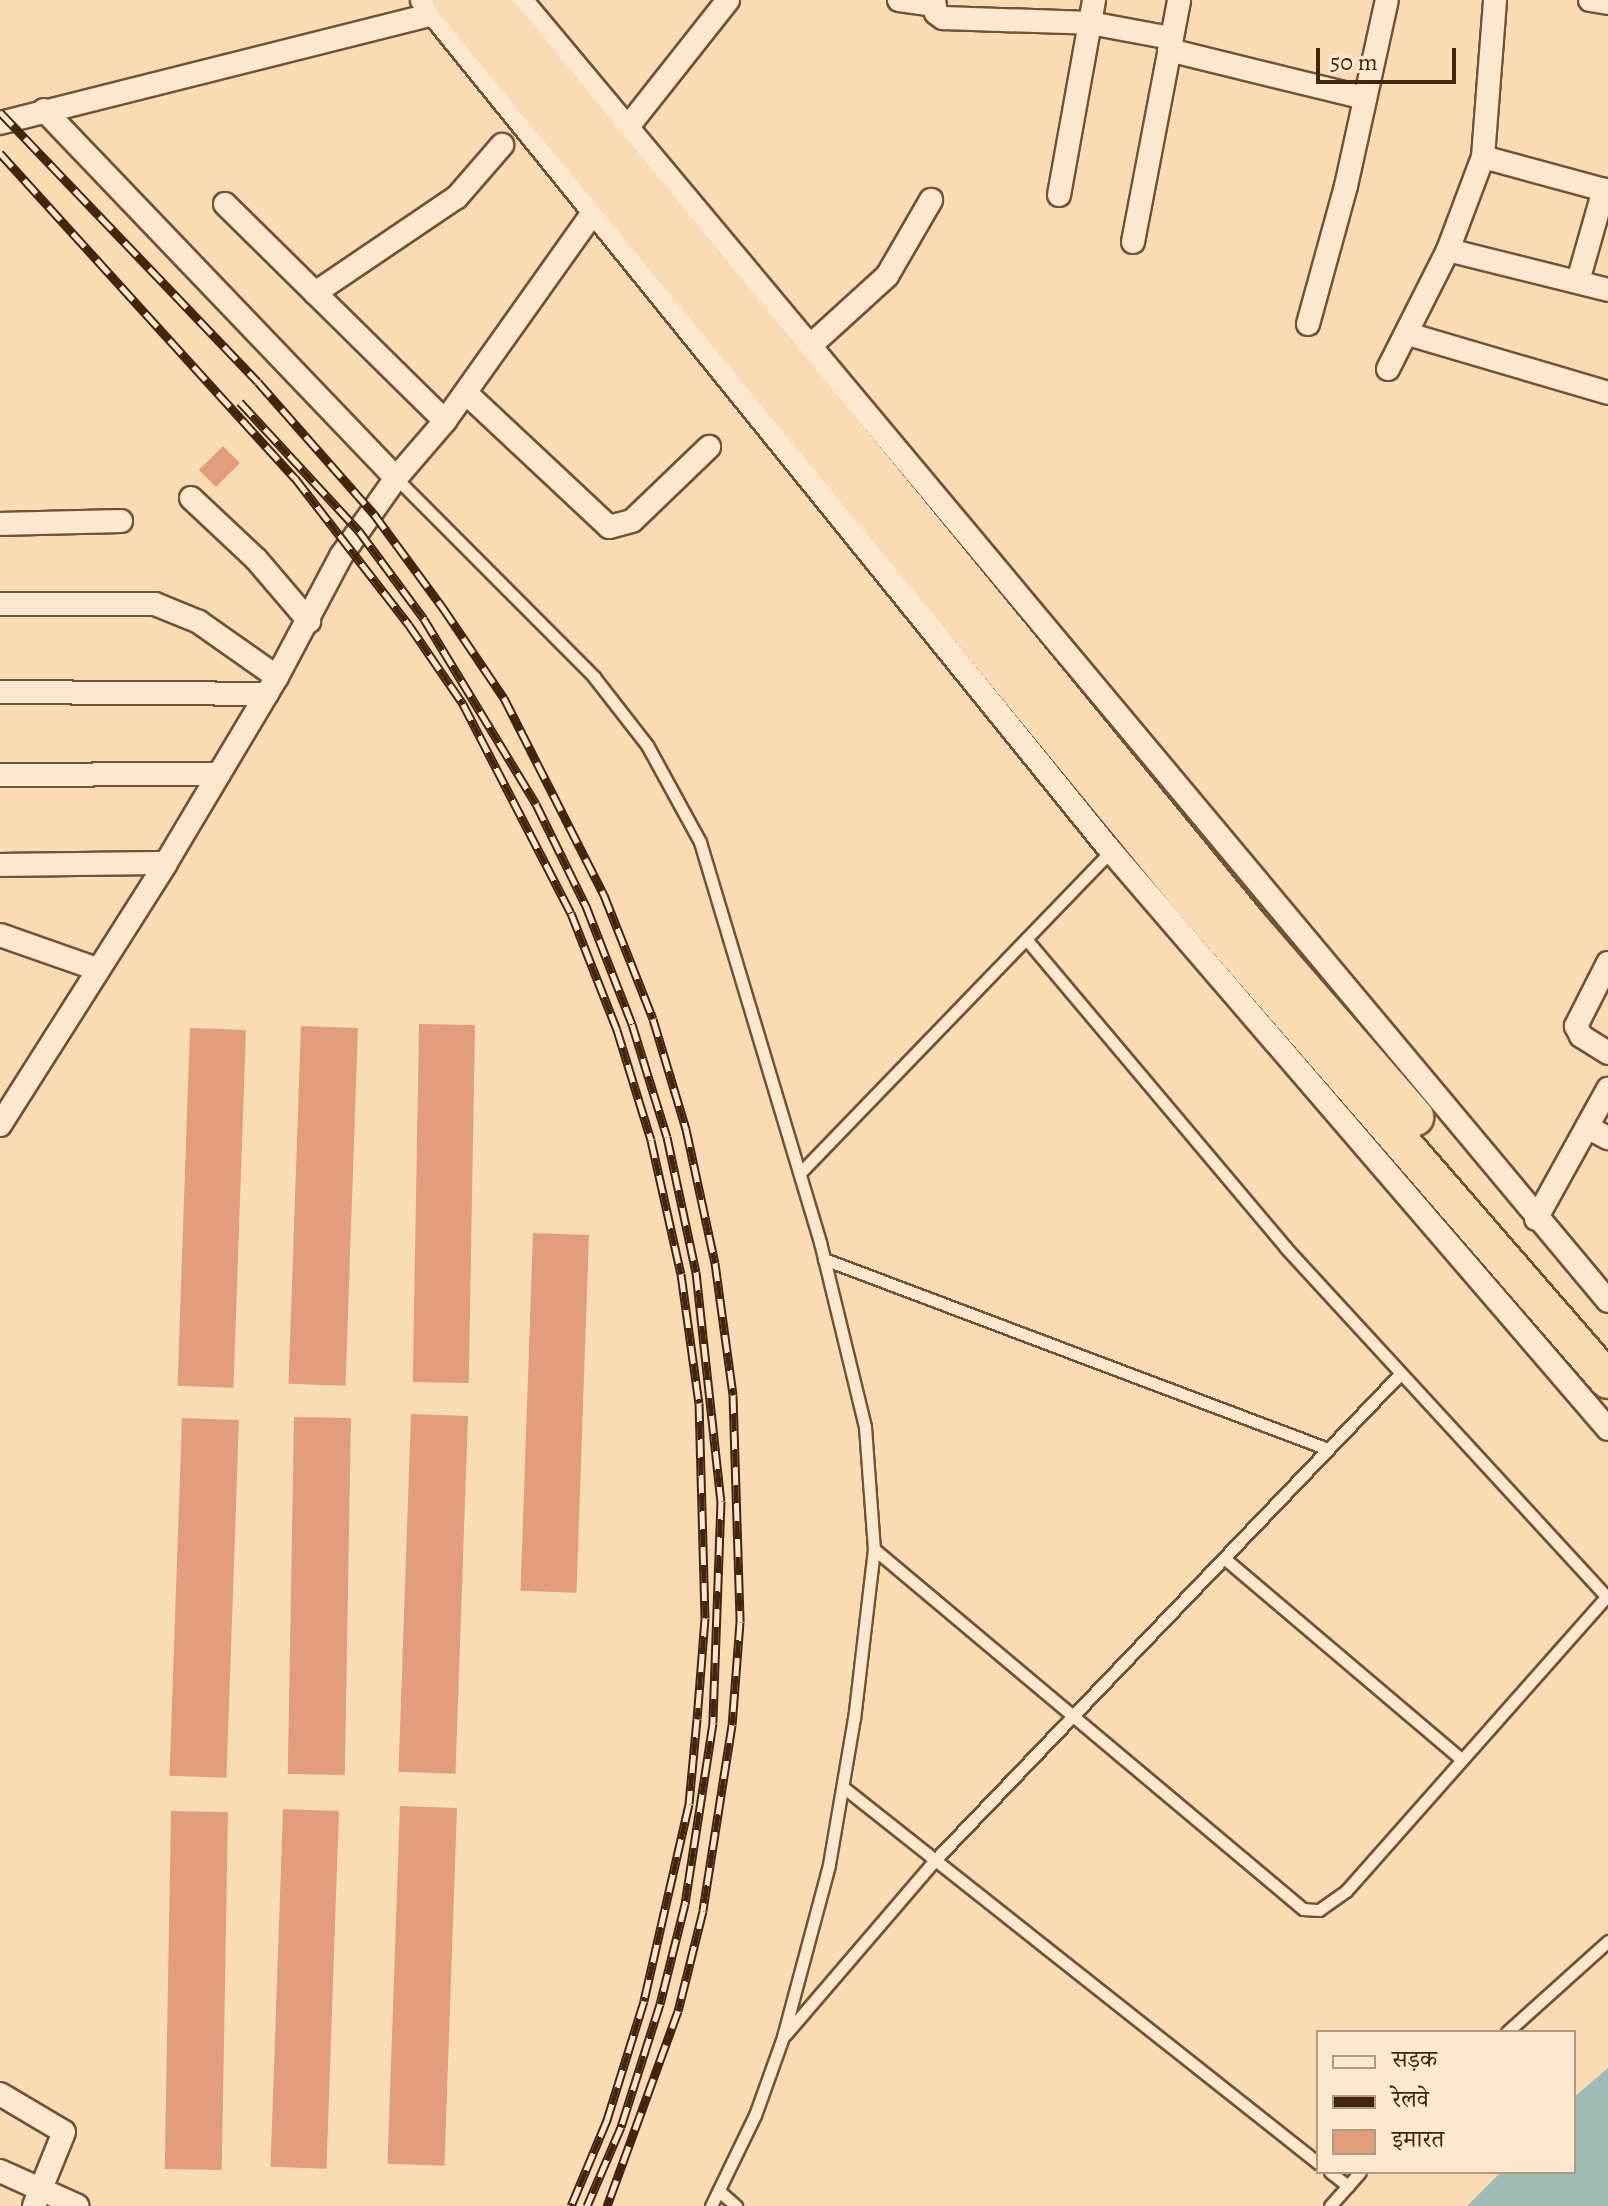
<!DOCTYPE html>
<html>
<head>
<meta charset="utf-8">
<style>
	body { margin:0 }
	#map { position:relative; width:1608px; height:2206px; overflow:hidden; background:#f9dcb3; font-family:Alegreya,"Noto Serif Devanagari",serif }
	div>[style] { position:absolute }
	.water>* { inset:0; background:#a0bab5 }
	.building>* { inset:0; background:#e29d7b; transform-origin:0 0 }
	.roads { filter:drop-shadow(2px 0 #715437) drop-shadow(-2px 0 #715437) drop-shadow(0 2px #715437) drop-shadow(0 -2px #715437) }
	.service>* { height:11px; margin:-5.5px; padding:0 5.5px; transform-origin:5.5px; border-radius:5.5px; background:#fbe8ce }
	.minor>* { height:22px; margin:-11px; padding:0 11px; transform-origin:11px; border-radius:11px; background:#fbe8ce }
	.trunk>* { height:36px; margin:-18px; padding:0 18px; transform-origin:18px; border-radius:18px; background:#f9dcb3 }
	.rail>* { height:9px; margin-top:-4.5px; transform-origin:0; background:repeating-linear-gradient(90deg,#fbe8ce 0 18px,#44260e 0 36px); box-sizing:border-box; border-block:2px solid #44260e }
	span { translate:-50% -50%; white-space:nowrap; text-align:center; line-height:1.15; -webkit-text-stroke:7px #fbe8ce; paint-order:stroke }
	.legend { position:absolute; left:1316px; top:2030px; width:260px; height:144px; box-sizing:border-box; background:#fbe8ce; border:2px solid #b29a81; margin:0; padding:10px 14px; list-style:none; font-size:24px; color:#44260e }
	.legend li { display:flex; align-items:center; gap:16px; height:40px }
	.legend b { width:40px; border:2px solid #b29a81 }
	.scale { position:absolute; left:1316px; top:48px; width:140px; height:36px; box-sizing:border-box; border:4px solid #44260e; border-top:0; padding-left:10px; font-size:24px; line-height:28px; white-space:nowrap; color:#44260e; -webkit-text-stroke:6px #fbe8ce; paint-order:stroke }
</style>
</head>
<body>
<div id="map">
	<div class="water">
		<div style="clip-path:polygon(1608px 2068px,1608px 2206px,1467px 2206px,1501px 2172px,1574px 2172px,1574px 2097px)"></div>
	</div>
	<div class="building">
		<div style="left:223px;top:446px;width:24px;height:34px;rotate:45deg"></div>
		<div style="left:419px;top:1024px;width:56px;height:358px;rotate:1deg"></div>
		<div style="left:301px;top:1026px;width:57px;height:358px;rotate:2deg"></div>
		<div style="left:190px;top:1028px;width:56px;height:358px;rotate:2deg"></div>
		<div style="left:533px;top:1233px;width:56px;height:358px;rotate:2deg"></div>
		<div style="left:411px;top:1414px;width:57px;height:358px;rotate:2deg"></div>
		<div style="left:294px;top:1417px;width:57px;height:357px;rotate:1deg"></div>
		<div style="left:182px;top:1418px;width:57px;height:358px;rotate:2deg"></div>
		<div style="left:400px;top:1806px;width:57px;height:358px;rotate:2deg"></div>
		<div style="left:283px;top:1809px;width:56px;height:358px;rotate:2deg"></div>
		<div style="left:171px;top:1811px;width:57px;height:358px;rotate:1deg"></div>
	</div>
	<div class="roads">
		<div class="service">
			<div style="left:396px;top:478px;width:281px;rotate:45.1deg"></div>
			<div style="left:594px;top:677px;width:86px;rotate:52.1deg"></div>
			<div style="left:647px;top:745px;width:111px;rotate:61.3deg"></div>
			<div style="left:700px;top:842px;width:418px;rotate:73.3deg"></div>
			<div style="left:820px;top:1242px;width:190px;rotate:76.3deg"></div>
			<div style="left:865px;top:1427px;width:122px;rotate:85.8deg"></div>
			<div style="left:874px;top:1549px;width:170px;rotate:96.7deg"></div>
			<div style="left:854px;top:1718px;width:149px;rotate:99.7deg"></div>
			<div style="left:829px;top:1865px;width:178px;rotate:105deg"></div>
			<div style="left:783px;top:2037px;width:83px;rotate:109.7deg"></div>
			<div style="left:755px;top:2115px;width:101px;rotate:115.8deg"></div>
			<div style="left:1026px;top:939px;width:404px;rotate:49.9deg"></div>
			<div style="left:1286px;top:1248px;width:476px;rotate:47.4deg"></div>
			<div style="left:800px;top:1173px;width:448px;rotate:-46deg"></div>
			<div style="left:824px;top:1259px;width:539px;rotate:20.66deg"></div>
			<div style="left:874px;top:1549px;width:560px;rotate:40deg"></div>
			<div style="left:1303px;top:1909px;width:16px;rotate:4deg"></div>
			<div style="left:1319px;top:1910px;width:33px;rotate:-35deg"></div>
			<div style="left:1346px;top:1891px;width:392px;rotate:-48.5deg"></div>
			<div style="left:1224px;top:1558px;width:312px;rotate:40.3deg"></div>
			<div style="left:843px;top:1787px;width:606px;rotate:38.36deg"></div>
			<div style="left:1507px;top:2032px;width:136px;rotate:-42deg"></div>
			<div style="left:785px;top:2035px;width:230px;rotate:-49.4deg"></div>
			<div style="left:935px;top:1860px;width:674px;rotate:-46.26deg"></div>
			<div style="left:1330px;top:2172px;width:23px;rotate:38deg"></div>
			<div style="left:719px;top:2191px;width:23px;rotate:41deg"></div>
			<div style="left:1330px;top:2206px;width:45px;rotate:-48.6deg"></div>
		</div>
		<div class="minor">
			<div style="left:422px;top:0;width:1095px;rotate:51.01deg"></div>
			<div style="left:1111px;top:851px;width:762px;rotate:49.31deg"></div>
			<div style="left:521px;top:0;width:1695px;rotate:50.12deg"></div>
			<div style="left:899px;top:0;width:35px;rotate:8deg"></div>
			<div style="left:934px;top:0;width:13px;rotate:81deg"></div>
			<div style="left:936px;top:13px;width:9px;rotate:36deg"></div>
			<div style="left:943px;top:18px;width:147px;rotate:1.9deg"></div>
			<div style="left:1090px;top:23px;width:82px;rotate:10.5deg"></div>
			<div style="left:1590px;top:0;width:18px;rotate:9deg"></div>
			<div style="left:1169px;top:50px;width:202px;rotate:13.8deg"></div>
			<div style="left:44px;top:110px;width:509px;rotate:46.27deg"></div>
			<div style="left:0;top:123px;width:452px;rotate:-14.1deg"></div>
			<div style="left:627px;top:128px;width:163px;rotate:-51.7deg"></div>
			<div style="left:1483px;top:157px;width:157px;rotate:-85.6deg"></div>
			<div style="left:1059px;top:195px;width:198px;rotate:-79.8deg"></div>
			<div style="left:225px;top:204px;width:309px;rotate:44.6deg"></div>
			<div style="left:1133px;top:242px;width:246px;rotate:-79.2deg"></div>
			<div style="left:1448px;top:250px;width:165px;rotate:14deg"></div>
			<div style="left:1578px;top:281px;width:95px;rotate:-74.1deg"></div>
			<div style="left:315px;top:293px;width:171px;rotate:-34.1deg"></div>
			<div style="left:457px;top:197px;width:69px;rotate:-49.1deg"></div>
			<div style="left:1308px;top:324px;width:143px;rotate:-74.6deg"></div>
			<div style="left:1346px;top:186px;width:190px;rotate:-77.6deg"></div>
			<div style="left:1408px;top:334px;width:209px;rotate:16.4deg"></div>
			<div style="left:810px;top:346px;width:104px;rotate:-42.3deg"></div>
			<div style="left:887px;top:276px;width:88px;rotate:-59.9deg"></div>
			<div style="left:1388px;top:369px;width:133px;rotate:-63.2deg"></div>
			<div style="left:1448px;top:250px;width:99px;rotate:-69.4deg"></div>
			<div style="left:1483px;top:157px;width:130px;rotate:15.2deg"></div>
			<div style="left:466px;top:393px;width:196px;rotate:43.1deg"></div>
			<div style="left:609px;top:527px;width:24px;rotate:-15deg"></div>
			<div style="left:632px;top:521px;width:107px;rotate:-43.9deg"></div>
			<div style="left:191px;top:498px;width:89px;rotate:43.2deg"></div>
			<div style="left:256px;top:559px;width:82px;rotate:49.5deg"></div>
			<div style="left:0;top:524px;width:121px;rotate:-1.4deg"></div>
			<div style="left:0;top:604px;width:155px"></div>
			<div style="left:155px;top:604px;width:48px;rotate:22.2deg"></div>
			<div style="left:199px;top:622px;width:95px;rotate:35.2deg"></div>
			<div style="left:0;top:692px;width:267px;rotate:0.4deg"></div>
			<div style="left:0;top:775px;width:219px;rotate:-0.3deg"></div>
			<div style="left:0;top:865px;width:166px;rotate:-0.7deg"></div>
			<div style="left:0;top:935px;width:103px;rotate:19.3deg"></div>
			<div style="left:1608px;top:963px;width:71px;rotate:116.9deg"></div>
			<div style="left:1576px;top:1026px;width:11px;rotate:63deg"></div>
			<div style="left:1581px;top:1036px;width:32px;rotate:32deg"></div>
			<div style="left:0;top:1125px;width:310px;rotate:-57.6deg"></div>
			<div style="left:166px;top:863px;width:217px;rotate:-59.2deg"></div>
			<div style="left:277px;top:677px;width:137px;rotate:-62.1deg"></div>
			<div style="left:341px;top:556px;width:95px;rotate:-54.8deg"></div>
			<div style="left:396px;top:478px;width:75px;rotate:-49.3deg"></div>
			<div style="left:445px;top:421px;width:254px;rotate:-54.6deg"></div>
			<div style="left:1587px;top:1127px;width:24px;rotate:28deg"></div>
			<div style="left:1536px;top:1219px;width:149px;rotate:-61deg"></div>
			<div style="left:0;top:2094px;width:74px;rotate:30.7deg"></div>
			<div style="left:64px;top:2132px;width:80px;rotate:112.1deg"></div>
			<div style="left:0;top:2171px;width:85px;rotate:24.2deg"></div>
		</div>
		<div class="trunk">
			<div style="left:451px;top:0;width:1159px;rotate:50.57deg"></div>
			<div style="left:1187px;top:895px;width:642px;rotate:49.04deg"></div>
			<div style="left:490px;top:0;width:1194px;rotate:50.64deg"></div>
			<div style="left:1247px;top:923px;width:257px;rotate:49.1deg"></div>
		</div>
	</div>
	<div class="rail">
		<div style="left:0;top:112px;width:373px;rotate:46.3deg"></div>
		<div style="left:258px;top:382px;width:176px;rotate:48.7deg"></div>
		<div style="left:374px;top:514px;width:117px;rotate:53.7deg"></div>
		<div style="left:443px;top:608px;width:109px;rotate:55.9deg"></div>
		<div style="left:504px;top:698px;width:221px;rotate:63.1deg"></div>
		<div style="left:604px;top:895px;width:133px;rotate:68.4deg"></div>
		<div style="left:653px;top:1019px;width:115px;rotate:73.3deg"></div>
		<div style="left:686px;top:1129px;width:137px;rotate:77.8deg"></div>
		<div style="left:715px;top:1263px;width:133px;rotate:82.2deg"></div>
		<div style="left:733px;top:1395px;width:227px;rotate:88.2deg"></div>
		<div style="left:740px;top:1622px;width:103px;rotate:94.4deg"></div>
		<div style="left:732px;top:1725px;width:188px;rotate:98.9deg"></div>
		<div style="left:703px;top:1911px;width:103px;rotate:104deg"></div>
		<div style="left:678px;top:2011px;width:208px;rotate:110deg"></div>
		<div style="left:0;top:153px;width:439px;rotate:47.8deg"></div>
		<div style="left:295px;top:478px;width:186px;rotate:52.2deg"></div>
		<div style="left:409px;top:625px;width:96px;rotate:55.6deg"></div>
		<div style="left:463px;top:704px;width:235px;rotate:62.7deg"></div>
		<div style="left:571px;top:913px;width:126px;rotate:68.5deg"></div>
		<div style="left:617px;top:1030px;width:115px;rotate:72.8deg"></div>
		<div style="left:651px;top:1140px;width:137px;rotate:77.4deg"></div>
		<div style="left:681px;top:1274px;width:130px;rotate:82.1deg"></div>
		<div style="left:699px;top:1403px;width:215px;rotate:88.4deg"></div>
		<div style="left:705px;top:1618px;width:101px;rotate:94.5deg"></div>
		<div style="left:697px;top:1719px;width:85px;rotate:95.4deg"></div>
		<div style="left:689px;top:1804px;width:202px;rotate:102.9deg"></div>
		<div style="left:644px;top:2001px;width:125px;rotate:107.3deg"></div>
		<div style="left:607px;top:2120px;width:93px;rotate:112.7deg"></div>
		<div style="left:240px;top:402px;width:176px;rotate:47.3deg"></div>
		<div style="left:359px;top:531px;width:109px;rotate:53.5deg"></div>
		<div style="left:424px;top:619px;width:216px;rotate:58.8deg"></div>
		<div style="left:536px;top:804px;width:114px;rotate:63.9deg"></div>
		<div style="left:586px;top:906px;width:127px;rotate:68.7deg"></div>
		<div style="left:632px;top:1024px;width:118px;rotate:72.8deg"></div>
		<div style="left:667px;top:1137px;width:138px;rotate:77.9deg"></div>
		<div style="left:696px;top:1272px;width:230px;rotate:83.8deg"></div>
		<div style="left:721px;top:1501px;width:222px;rotate:92.1deg"></div>
		<div style="left:713px;top:1723px;width:183px;rotate:98.8deg"></div>
		<div style="left:685px;top:1904px;width:103px;rotate:104deg"></div>
		<div style="left:660px;top:2004px;width:129px;rotate:107.6deg"></div>
		<div style="left:621px;top:2127px;width:86px;rotate:113.3deg"></div>
	</div>
	<ul class="legend">
	<li><b style="height:10px;background:#fbe8ce"></b>सड़क</li>
	<li><b style="height:10px;background:#44260e"></b>रेलवे</li>
	<li><b style="height:22px;background:#e29d7b"></b>इमारत</li>
	</ul>
	<div class="scale">50 m</div>
</div>
</body>
</html>
